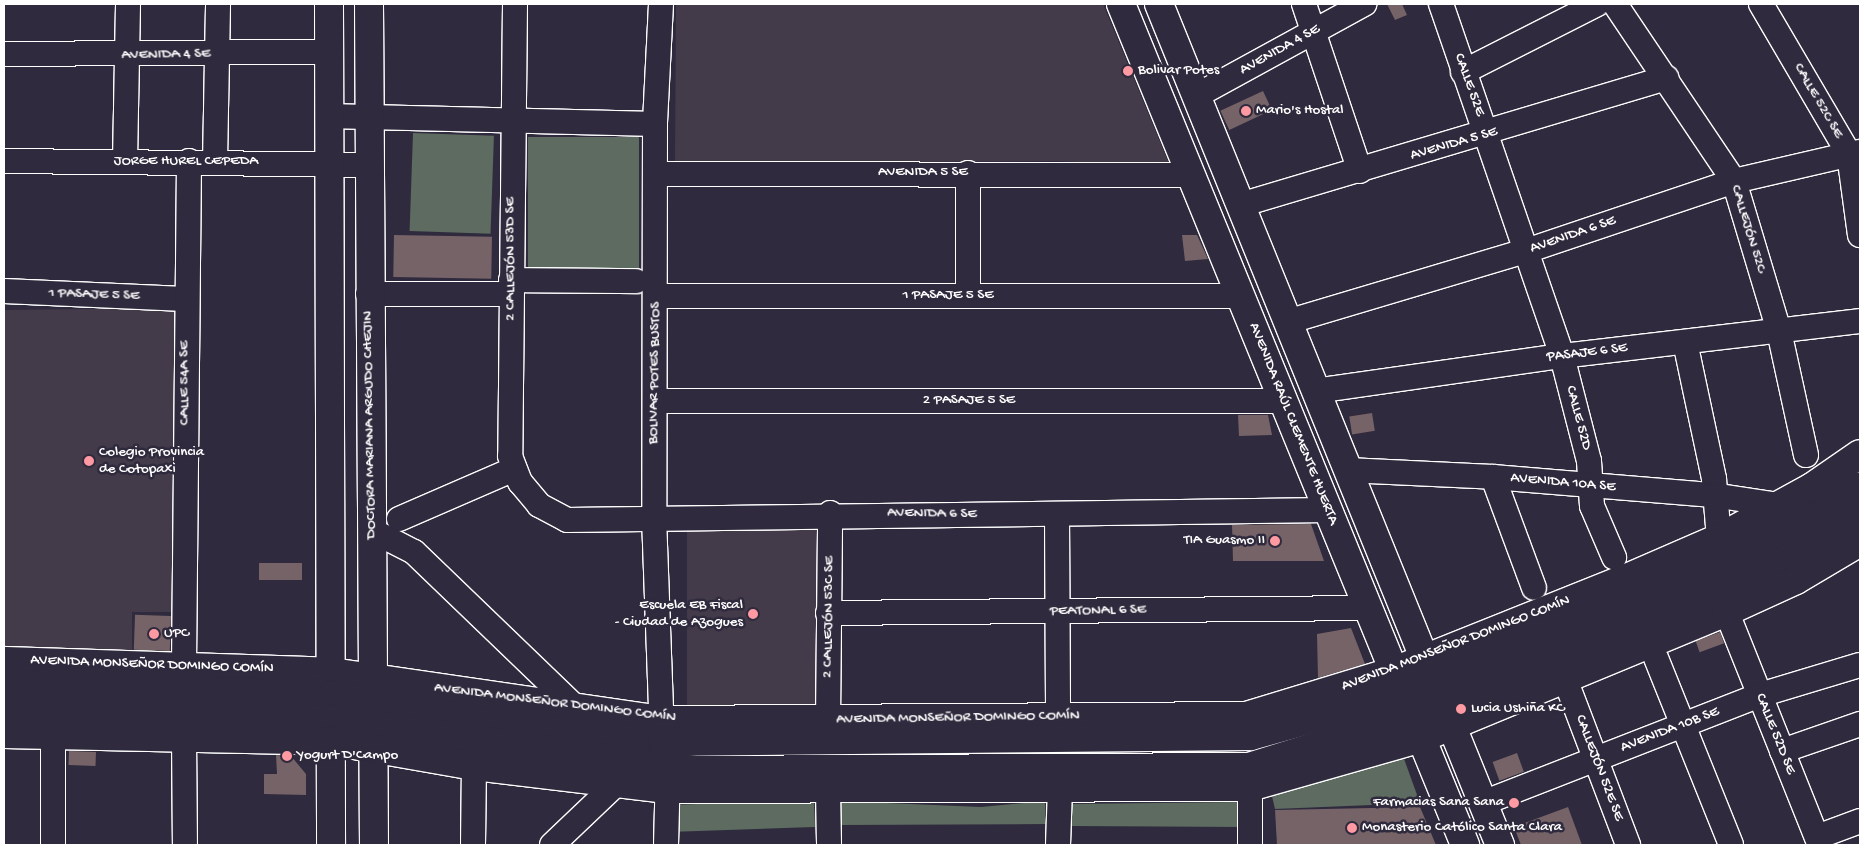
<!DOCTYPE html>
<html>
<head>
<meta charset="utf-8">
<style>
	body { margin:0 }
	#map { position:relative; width:1864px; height:849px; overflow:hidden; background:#2f2a3d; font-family:"Gochi Hand",sans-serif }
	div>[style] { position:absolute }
	.built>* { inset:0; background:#443b4a; transform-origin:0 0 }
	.green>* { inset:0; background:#5d6b60; transform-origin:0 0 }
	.building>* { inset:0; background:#756368; transform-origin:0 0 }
	.roads { filter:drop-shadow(1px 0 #fff) drop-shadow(-1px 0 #fff) drop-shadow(0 1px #fff) drop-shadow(0 -1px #fff) }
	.minor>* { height:24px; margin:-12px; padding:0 12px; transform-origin:12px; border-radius:12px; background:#2f2a3d }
	.major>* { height:28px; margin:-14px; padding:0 14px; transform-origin:14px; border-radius:14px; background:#2f2a3d }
	.dots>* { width:14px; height:14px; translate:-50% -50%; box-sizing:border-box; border:2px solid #2f2a3d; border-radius:50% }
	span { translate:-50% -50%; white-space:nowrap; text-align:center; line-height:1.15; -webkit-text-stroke:5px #2f2a3d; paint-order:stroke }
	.street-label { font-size:15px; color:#fff }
	.poi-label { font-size:15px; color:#fff }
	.left { translate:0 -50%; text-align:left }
	.right { translate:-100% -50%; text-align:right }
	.frame { position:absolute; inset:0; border:5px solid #fff; pointer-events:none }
</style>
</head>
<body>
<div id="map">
	<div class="built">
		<div style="clip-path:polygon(676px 4px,1103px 4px,1170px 166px,1057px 161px,675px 163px)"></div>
		<div style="clip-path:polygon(175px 308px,172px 612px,132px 612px,132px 650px,4px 648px,4px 310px)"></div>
		<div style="left:687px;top:522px;width:130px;height:184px"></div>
	</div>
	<div class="green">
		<div style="left:413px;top:133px;width:81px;height:98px;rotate:2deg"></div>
		<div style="left:528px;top:137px;width:111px;height:134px"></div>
		<div style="clip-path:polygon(1403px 756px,1420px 803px,1275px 809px,1271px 792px)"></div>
		<div style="left:814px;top:800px;width:27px;height:139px;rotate:88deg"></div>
		<div style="clip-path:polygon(840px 801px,981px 807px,1045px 801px,1046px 824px,838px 825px)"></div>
		<div style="clip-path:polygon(1240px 802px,1243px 827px,1070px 826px,1069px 804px)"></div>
	</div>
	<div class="building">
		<div style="clip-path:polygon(1387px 4px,1402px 4px,1407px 15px,1395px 20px)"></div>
		<div style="left:1263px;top:91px;width:21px;height:47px;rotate:65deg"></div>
		<div style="left:394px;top:235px;width:98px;height:42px;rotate:1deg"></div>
		<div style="clip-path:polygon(1182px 235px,1197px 235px,1208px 259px,1185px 261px)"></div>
		<div style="left:1372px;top:413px;width:18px;height:23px;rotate:81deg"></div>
		<div style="clip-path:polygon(1238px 415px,1268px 415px,1272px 435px,1239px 436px)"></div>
		<div style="clip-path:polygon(1311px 524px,1324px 561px,1233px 561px,1232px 525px)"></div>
		<div style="left:259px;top:563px;width:43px;height:17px"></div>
		<div style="left:171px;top:616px;width:35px;height:36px;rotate:92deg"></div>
		<div style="clip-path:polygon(1351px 628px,1365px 664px,1318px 678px,1317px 634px)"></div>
		<div style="left:1720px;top:632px;width:12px;height:26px;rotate:70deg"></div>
		<div style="left:69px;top:751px;width:27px;height:14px;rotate:2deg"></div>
		<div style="left:1517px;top:753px;width:20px;height:26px;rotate:70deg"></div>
		<div style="clip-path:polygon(276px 755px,291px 756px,306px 774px,306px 795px,264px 794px,264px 774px,277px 774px)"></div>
		<div style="clip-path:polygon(1420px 807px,1436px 845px,1277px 845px,1275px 810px)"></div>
		<div style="clip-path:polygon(1568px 807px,1582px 845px,1521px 845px,1514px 827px)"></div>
	</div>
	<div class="roads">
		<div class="minor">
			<div style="left:515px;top:4px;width:452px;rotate:90.6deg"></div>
			<div style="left:510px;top:456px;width:28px;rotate:69deg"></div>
			<div style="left:520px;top:482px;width:30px;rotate:50deg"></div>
			<div style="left:539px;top:505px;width:32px;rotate:28deg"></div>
			<div style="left:567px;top:520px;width:761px;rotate:-0.75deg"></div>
			<div style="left:661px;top:4px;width:120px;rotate:92.9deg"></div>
			<div style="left:655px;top:124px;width:393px;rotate:90.1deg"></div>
			<div style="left:654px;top:517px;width:222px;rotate:87.9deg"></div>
			<div style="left:1304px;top:4px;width:176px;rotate:71.5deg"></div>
			<div style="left:1441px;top:4px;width:372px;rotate:71deg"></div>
			<div style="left:1562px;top:356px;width:108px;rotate:75.6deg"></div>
			<div style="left:1589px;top:461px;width:45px;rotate:86.2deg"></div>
			<div style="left:1592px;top:506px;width:56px;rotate:66.7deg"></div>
			<div style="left:1615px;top:4px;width:213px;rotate:56.1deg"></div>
			<div style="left:1734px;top:181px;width:157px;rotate:73.3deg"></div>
			<div style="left:1779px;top:331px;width:127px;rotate:77.7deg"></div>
			<div style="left:1761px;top:4px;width:174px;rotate:59.6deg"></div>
			<div style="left:1849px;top:154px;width:82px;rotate:82.3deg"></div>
			<div style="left:4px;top:54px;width:325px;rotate:-0.4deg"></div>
			<div style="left:1463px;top:72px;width:150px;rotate:-26.9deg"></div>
			<div style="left:1196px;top:96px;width:192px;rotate:-28.7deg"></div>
			<div style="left:328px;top:116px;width:327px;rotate:1.4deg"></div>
			<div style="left:4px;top:161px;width:364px;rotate:0.6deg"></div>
			<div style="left:125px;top:161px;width:157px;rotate:-88.9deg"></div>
			<div style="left:215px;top:162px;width:158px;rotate:-88.9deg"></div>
			<div style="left:655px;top:174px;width:535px;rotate:0.11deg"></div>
			<div style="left:1240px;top:205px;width:445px;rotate:-16.6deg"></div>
			<div style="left:511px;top:280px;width:125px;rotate:0.5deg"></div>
			<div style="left:4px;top:291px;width:181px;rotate:2.5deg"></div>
			<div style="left:368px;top:294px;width:143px"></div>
			<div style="left:656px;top:296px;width:584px"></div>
			<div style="left:968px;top:296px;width:123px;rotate:-90deg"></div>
			<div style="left:1287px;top:322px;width:252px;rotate:-16.6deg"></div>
			<div style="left:1529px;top:250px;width:216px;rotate:-18.6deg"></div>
			<div style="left:1734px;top:181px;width:129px;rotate:-13deg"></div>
			<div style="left:1685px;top:342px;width:140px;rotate:78deg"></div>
			<div style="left:1714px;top:479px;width:59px;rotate:85.2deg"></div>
			<div style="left:1315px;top:391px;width:249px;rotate:-8.1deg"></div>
			<div style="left:1562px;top:356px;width:300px;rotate:-6.7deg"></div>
			<div style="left:655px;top:401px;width:628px"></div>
			<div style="left:1347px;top:470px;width:146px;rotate:2.7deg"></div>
			<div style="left:1493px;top:477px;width:221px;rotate:4.7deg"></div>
			<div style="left:1713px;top:495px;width:67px;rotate:8.6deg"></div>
			<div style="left:1493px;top:477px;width:118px;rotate:69.7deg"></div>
			<div style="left:1057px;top:515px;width:201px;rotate:89.7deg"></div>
			<div style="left:399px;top:519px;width:125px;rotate:-23.5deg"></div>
			<div style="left:371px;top:530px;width:48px;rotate:27.1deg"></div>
			<div style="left:414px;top:552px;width:225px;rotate:43.9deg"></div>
			<div style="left:828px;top:613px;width:541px;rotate:-0.53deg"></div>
			<div style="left:1731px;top:623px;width:239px;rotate:68.2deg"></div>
			<div style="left:1656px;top:658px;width:201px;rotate:68.1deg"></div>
			<div style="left:184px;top:665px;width:504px;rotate:-89.43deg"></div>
			<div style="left:1570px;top:692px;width:164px;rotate:69.2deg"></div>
			<div style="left:828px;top:720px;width:207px;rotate:-89.4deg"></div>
			<div style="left:53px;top:735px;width:110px;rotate:90deg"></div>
			<div style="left:184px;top:736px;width:109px;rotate:89.5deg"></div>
			<div style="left:1782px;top:751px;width:83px;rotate:-19.1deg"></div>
			<div style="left:828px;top:791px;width:54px;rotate:88.9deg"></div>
			<div style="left:1483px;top:803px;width:297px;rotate:-21.3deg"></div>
			<div style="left:1760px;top:695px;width:104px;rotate:-16.7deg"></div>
			<div style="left:1817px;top:837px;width:46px;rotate:-20.4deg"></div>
			<div style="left:473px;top:845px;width:79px;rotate:-89.3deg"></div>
			<div style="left:552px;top:845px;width:87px;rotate:-43.6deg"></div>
			<div style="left:666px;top:845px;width:75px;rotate:-88.5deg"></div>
			<div style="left:1058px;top:845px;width:56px;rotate:-88deg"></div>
			<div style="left:1250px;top:845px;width:58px;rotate:-90deg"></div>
		</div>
		<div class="major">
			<div style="left:329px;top:4px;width:841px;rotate:89.86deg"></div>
			<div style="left:369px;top:4px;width:841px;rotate:89.66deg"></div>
			<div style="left:1121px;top:4px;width:909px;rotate:67.75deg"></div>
			<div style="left:1159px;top:4px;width:908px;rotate:67.93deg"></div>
			<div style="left:4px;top:661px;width:328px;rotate:1.9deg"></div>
			<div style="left:332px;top:672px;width:333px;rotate:8.3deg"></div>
			<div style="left:662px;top:720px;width:584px;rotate:-0.39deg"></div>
			<div style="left:1246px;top:716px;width:155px;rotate:-16.9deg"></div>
			<div style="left:1394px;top:671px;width:245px;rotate:-21.8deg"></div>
			<div style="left:1622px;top:580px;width:106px;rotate:-23.4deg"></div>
			<div style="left:1719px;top:538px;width:106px;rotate:-28.7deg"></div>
			<div style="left:1812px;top:487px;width:58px;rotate:-34.5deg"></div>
			<div style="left:4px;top:685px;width:328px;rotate:1.6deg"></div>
			<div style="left:332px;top:694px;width:158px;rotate:10.2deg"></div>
			<div style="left:487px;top:722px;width:176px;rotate:6.5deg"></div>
			<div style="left:662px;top:742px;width:589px;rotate:-0.58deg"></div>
			<div style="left:1251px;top:736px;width:159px;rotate:-15.7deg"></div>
			<div style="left:1404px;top:693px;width:344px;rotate:-22.2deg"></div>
			<div style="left:1723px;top:563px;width:110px;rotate:-27deg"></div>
			<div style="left:1821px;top:513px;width:47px;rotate:-34.7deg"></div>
			<div style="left:4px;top:712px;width:328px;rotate:1.2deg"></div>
			<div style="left:332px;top:719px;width:366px;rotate:8deg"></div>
			<div style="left:694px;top:770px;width:555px;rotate:-0.31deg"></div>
			<div style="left:1249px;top:767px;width:172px;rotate:-17.3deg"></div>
			<div style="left:1413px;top:716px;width:339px;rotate:-22.3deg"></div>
			<div style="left:1727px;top:587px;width:65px;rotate:-25.4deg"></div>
			<div style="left:1786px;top:559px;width:88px;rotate:-32.4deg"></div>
			<div style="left:4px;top:734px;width:327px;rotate:1.2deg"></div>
			<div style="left:331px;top:741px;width:145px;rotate:9.9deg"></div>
			<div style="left:474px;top:766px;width:195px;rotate:6.8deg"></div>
			<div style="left:668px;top:789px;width:582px;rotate:-0.2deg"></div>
			<div style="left:1250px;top:787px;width:179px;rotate:-15.9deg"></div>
			<div style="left:1422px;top:738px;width:329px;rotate:-22.5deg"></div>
			<div style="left:1726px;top:612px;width:77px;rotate:-24.6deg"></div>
			<div style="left:1796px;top:580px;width:74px;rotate:-30.7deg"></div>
		</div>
	</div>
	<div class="dots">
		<div style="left:1128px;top:71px;background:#ff9aa2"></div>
		<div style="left:1246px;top:111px;background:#ff9aa2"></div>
		<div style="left:89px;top:461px;background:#ff9aa2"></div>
		<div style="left:1275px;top:541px;background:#ff9aa2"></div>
		<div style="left:753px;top:614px;background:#ff9aa2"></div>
		<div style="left:154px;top:634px;background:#ff9aa2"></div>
		<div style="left:1461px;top:709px;background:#ff9aa2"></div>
		<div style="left:287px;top:756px;background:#ff9aa2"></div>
		<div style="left:1514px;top:803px;background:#ff9aa2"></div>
		<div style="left:1352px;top:828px;background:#ff9aa2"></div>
	</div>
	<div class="street-label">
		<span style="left:1280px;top:50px;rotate:-29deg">AVENIDA 4 SE</span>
		<span style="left:166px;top:55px;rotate:-1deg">AVENIDA 4 SE</span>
		<span style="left:1469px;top:85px;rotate:70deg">CALLE 52E</span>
		<span style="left:1818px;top:101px;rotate:60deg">CALLE 52C SE</span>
		<span style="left:1454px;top:144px;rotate:-16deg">AVENIDA 5 SE</span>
		<span style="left:186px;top:162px">JORGE HUREL CEPEDA</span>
		<span style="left:923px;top:173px">AVENIDA 5 SE</span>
		<span style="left:1748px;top:229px;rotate:73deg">CALLEJÓN 52C</span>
		<span style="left:1573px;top:235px;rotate:-19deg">AVENIDA 6 SE</span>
		<span style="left:511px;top:259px;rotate:-90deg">2 CALLEJÓN 53D SE</span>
		<span style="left:94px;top:295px;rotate:2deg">1 PASAJE 5 SE</span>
		<span style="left:948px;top:296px">1 PASAJE 5 SE</span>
		<span style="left:1587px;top:353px;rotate:-7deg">PASAJE 6 SE</span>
		<span style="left:655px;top:373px;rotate:-89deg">BOLIVAR POTES BUSTOS</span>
		<span style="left:185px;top:383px;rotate:-90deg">CALLE 54A SE</span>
		<span style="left:969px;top:401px">2 PASAJE 5 SE</span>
		<span style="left:1578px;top:418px;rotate:75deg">CALLE 52D</span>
		<span style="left:1293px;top:424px;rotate:68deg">AVENIDA RAÚL CLEMENTE HUERTA</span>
		<span style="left:370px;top:425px;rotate:-91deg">DOCTORA MARIANA ARGUDO CHEJIN</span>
		<span style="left:1563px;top:483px;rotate:5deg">AVENIDA 10A SE</span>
		<span style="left:932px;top:514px;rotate:1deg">AVENIDA 6 SE</span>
		<span style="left:1098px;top:611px;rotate:-1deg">PEATONAL 6 SE</span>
		<span style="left:829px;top:617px;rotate:-89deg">2 CALLEJÓN 53C SE</span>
		<span style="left:1456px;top:644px;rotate:-21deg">AVENIDA MONSEÑOR DOMINGO COMÍN</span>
		<span style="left:152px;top:665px;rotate:2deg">AVENIDA MONSEÑOR DOMINGO COMÍN</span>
		<span style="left:555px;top:703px;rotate:7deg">AVENIDA MONSEÑOR DOMINGO COMÍN</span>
		<span style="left:958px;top:718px;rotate:-1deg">AVENIDA MONSEÑOR DOMINGO COMÍN</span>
		<span style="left:1670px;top:730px;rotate:-21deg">AVENIDA 10B SE</span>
		<span style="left:1775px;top:734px;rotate:68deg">CALLE 52D SE</span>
		<span style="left:1599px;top:768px;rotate:69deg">CALLEJÓN 52E SE</span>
	</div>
	<div class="poi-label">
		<span class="left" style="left:1138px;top:71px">Bolivar Potes</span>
		<span class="left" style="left:1256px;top:111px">Mario's Hostal</span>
		<span class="left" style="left:99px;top:461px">Colegio Provincia<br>de Cotopaxi</span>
		<span class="right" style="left:1265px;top:541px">TIA Guasmo II</span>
		<span class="right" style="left:743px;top:614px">Escuela EB Fiscal<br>- Ciudad de Azogues</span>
		<span class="left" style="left:164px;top:634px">UPC</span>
		<span class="left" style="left:1471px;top:709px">Lucia Ushiña KC</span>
		<span class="left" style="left:297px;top:756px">Yogurt D'Campo</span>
		<span class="right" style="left:1504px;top:803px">Farmacias Sana Sana</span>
		<span class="left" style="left:1362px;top:828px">Monasterio Católico Santa Clara</span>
	</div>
	<div class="frame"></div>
</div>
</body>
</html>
